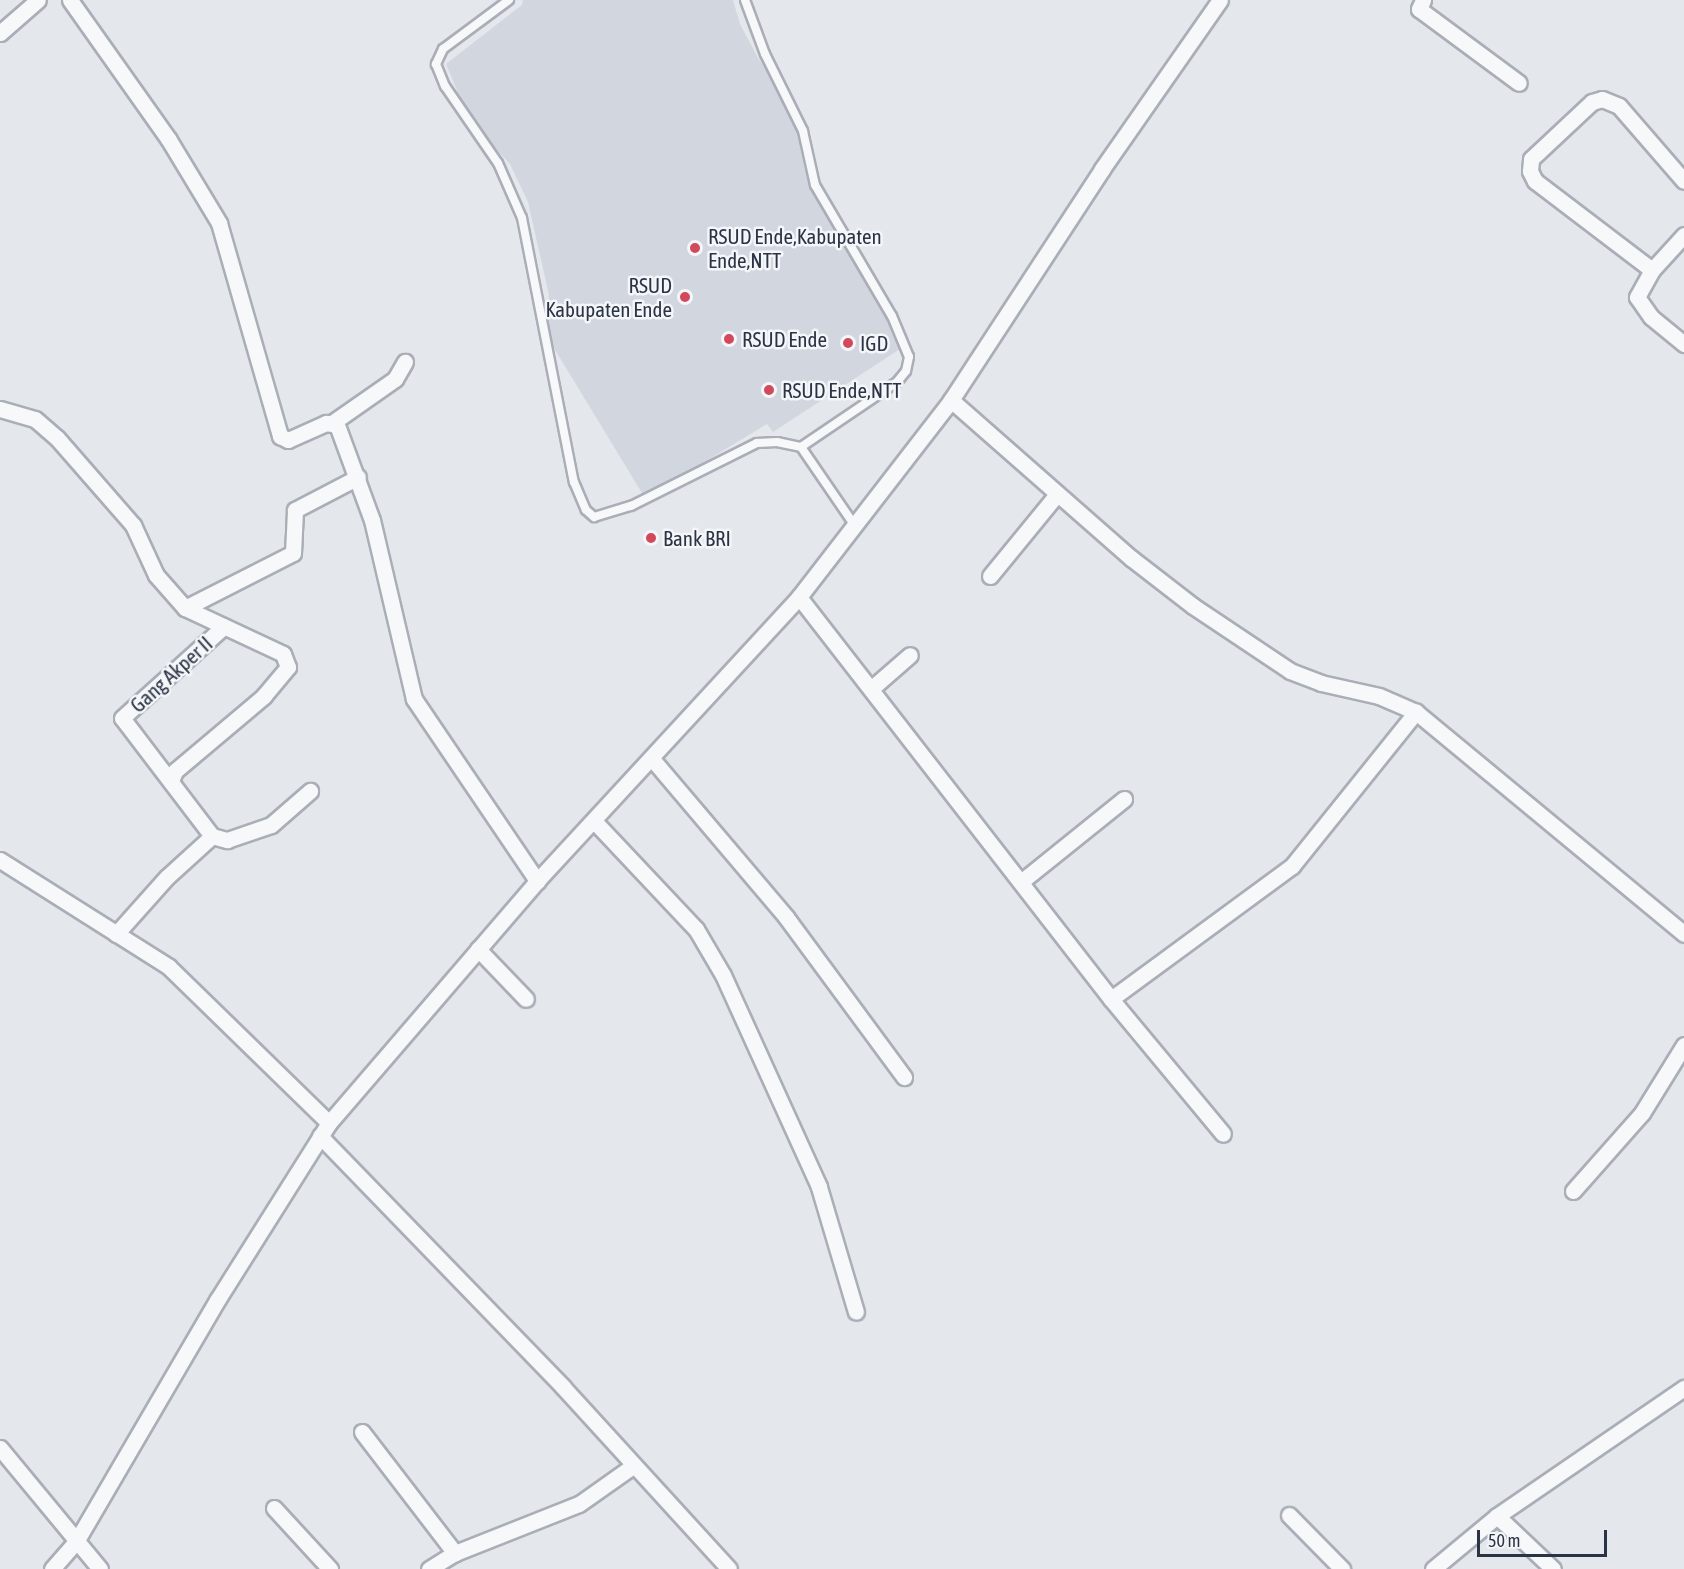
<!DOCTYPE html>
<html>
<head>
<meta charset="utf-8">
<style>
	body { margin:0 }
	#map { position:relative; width:1684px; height:1569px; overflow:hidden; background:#e4e7ec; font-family:"Asap Condensed",sans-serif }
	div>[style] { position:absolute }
	.built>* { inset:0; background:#d2d6de }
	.roads { filter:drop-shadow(2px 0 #a9aeb7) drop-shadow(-2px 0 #a9aeb7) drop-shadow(0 2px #a9aeb7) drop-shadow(0 -2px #a9aeb7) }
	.lane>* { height:8px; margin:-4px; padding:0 4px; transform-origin:4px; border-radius:4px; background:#f7f8fa }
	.street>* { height:15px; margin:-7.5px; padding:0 7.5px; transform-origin:7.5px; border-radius:7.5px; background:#f7f8fa }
	.dots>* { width:16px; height:16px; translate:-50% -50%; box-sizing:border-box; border:3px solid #f4f6f9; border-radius:50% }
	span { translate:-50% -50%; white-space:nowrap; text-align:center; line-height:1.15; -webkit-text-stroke:5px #f4f6f9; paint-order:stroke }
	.poi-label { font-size:21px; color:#2b3445 }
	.left { translate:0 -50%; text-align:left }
	.right { translate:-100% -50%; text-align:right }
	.street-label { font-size:21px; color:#2b3445 }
	.scale { position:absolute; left:1477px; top:1530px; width:130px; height:27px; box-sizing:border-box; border:3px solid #2b3445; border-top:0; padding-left:8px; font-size:18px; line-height:21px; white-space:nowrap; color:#2b3445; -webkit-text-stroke:4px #f4f6f9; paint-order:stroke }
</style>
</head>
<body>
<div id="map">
	<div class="built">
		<div style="clip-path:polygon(523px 0,733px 0,740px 24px,758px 58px,792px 104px,819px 186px,903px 347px,773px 432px,767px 424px,645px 498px,546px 335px,549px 295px,528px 202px,510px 164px,470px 121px,446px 64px,522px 5px)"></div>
	</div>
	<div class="roads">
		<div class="lane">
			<div style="left:509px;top:0;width:82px;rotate:143.4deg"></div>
			<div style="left:443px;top:49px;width:17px;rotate:115deg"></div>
			<div style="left:436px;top:64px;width:24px;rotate:68deg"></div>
			<div style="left:445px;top:86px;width:93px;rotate:55.5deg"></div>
			<div style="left:498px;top:163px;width:60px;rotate:66.4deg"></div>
			<div style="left:522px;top:218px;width:269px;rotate:78.9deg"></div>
			<div style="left:574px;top:482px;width:30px;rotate:67deg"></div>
			<div style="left:586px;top:510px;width:11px;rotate:41deg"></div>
			<div style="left:594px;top:517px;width:39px;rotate:-17deg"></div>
			<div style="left:631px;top:506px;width:141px;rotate:-26.6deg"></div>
			<div style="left:757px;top:443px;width:20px;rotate:-3deg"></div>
			<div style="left:777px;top:442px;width:25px;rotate:12deg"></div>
			<div style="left:745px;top:0;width:58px;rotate:69.7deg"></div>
			<div style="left:765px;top:54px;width:86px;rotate:63.7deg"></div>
			<div style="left:803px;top:131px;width:55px;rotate:77.5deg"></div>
			<div style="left:815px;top:185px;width:152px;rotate:59.6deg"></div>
			<div style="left:892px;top:316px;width:44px;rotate:67.5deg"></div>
			<div style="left:909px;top:357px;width:14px;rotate:102deg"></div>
			<div style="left:906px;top:371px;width:14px;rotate:129deg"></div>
			<div style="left:897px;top:382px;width:116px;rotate:145.9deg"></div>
			<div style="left:801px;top:447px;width:96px;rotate:55.6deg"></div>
		</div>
		<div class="street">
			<div style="left:70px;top:0;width:171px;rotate:54.7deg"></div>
			<div style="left:169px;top:140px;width:97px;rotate:58.9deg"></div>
			<div style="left:219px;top:223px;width:222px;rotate:74deg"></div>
			<div style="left:280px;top:436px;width:9px;rotate:27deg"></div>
			<div style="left:288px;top:440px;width:42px;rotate:-24.1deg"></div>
			<div style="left:326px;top:423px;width:11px;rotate:10deg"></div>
			<div style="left:337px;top:425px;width:101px;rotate:69.8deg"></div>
			<div style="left:372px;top:520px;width:184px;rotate:76.8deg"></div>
			<div style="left:414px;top:699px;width:220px;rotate:55.9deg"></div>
			<div style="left:1423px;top:0;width:10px;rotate:114deg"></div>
			<div style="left:1419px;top:9px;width:124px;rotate:36.5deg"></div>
			<div style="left:0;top:33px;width:50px;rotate:-41deg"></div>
			<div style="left:1684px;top:235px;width:47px;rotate:132.4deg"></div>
			<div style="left:1652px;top:270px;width:31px;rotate:119deg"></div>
			<div style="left:1637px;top:297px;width:24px;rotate:55deg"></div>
			<div style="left:1651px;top:317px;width:43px;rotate:39.3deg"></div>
			<div style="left:1652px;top:270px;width:147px;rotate:-142.7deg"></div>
			<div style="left:1535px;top:181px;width:11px;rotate:-117deg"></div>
			<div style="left:1530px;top:171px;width:12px;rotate:-85deg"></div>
			<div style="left:1531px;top:159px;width:83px;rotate:-43.1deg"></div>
			<div style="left:1592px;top:102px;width:10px;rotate:-17deg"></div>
			<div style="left:1602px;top:99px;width:18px;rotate:22deg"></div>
			<div style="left:1619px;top:106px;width:99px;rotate:49.1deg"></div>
			<div style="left:951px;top:400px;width:240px;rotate:41.3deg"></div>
			<div style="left:1131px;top:558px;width:78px;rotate:37.7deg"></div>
			<div style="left:1193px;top:606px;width:117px;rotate:33.8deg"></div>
			<div style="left:1290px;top:671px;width:33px;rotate:21deg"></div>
			<div style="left:1321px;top:683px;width:59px;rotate:12.6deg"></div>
			<div style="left:1379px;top:696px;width:40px;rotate:23.4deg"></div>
			<div style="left:1416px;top:712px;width:348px;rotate:39.6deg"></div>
			<div style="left:0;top:409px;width:36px;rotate:16deg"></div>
			<div style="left:35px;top:419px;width:29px;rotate:41deg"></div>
			<div style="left:57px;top:438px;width:116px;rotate:48.9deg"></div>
			<div style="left:133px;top:525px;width:55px;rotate:65.3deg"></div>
			<div style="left:156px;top:575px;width:44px;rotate:48.7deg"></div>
			<div style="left:185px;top:608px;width:108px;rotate:25.1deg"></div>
			<div style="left:283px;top:654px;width:14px;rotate:69deg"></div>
			<div style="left:288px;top:667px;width:38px;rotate:130deg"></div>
			<div style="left:264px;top:696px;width:116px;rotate:139.9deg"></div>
			<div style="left:175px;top:771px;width:11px;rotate:112deg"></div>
			<div style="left:332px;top:423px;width:77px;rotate:-34.9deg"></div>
			<div style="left:395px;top:379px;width:20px;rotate:-60deg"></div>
			<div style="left:990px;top:576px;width:106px;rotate:-50.7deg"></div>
			<div style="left:799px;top:597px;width:509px;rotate:52.18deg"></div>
			<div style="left:1111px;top:999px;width:175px;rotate:50.3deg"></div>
			<div style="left:185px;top:608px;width:121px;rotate:-27deg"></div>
			<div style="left:293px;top:553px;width:43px;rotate:-87.3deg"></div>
			<div style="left:295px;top:510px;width:71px;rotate:-27.6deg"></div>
			<div style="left:872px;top:688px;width:50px;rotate:-41deg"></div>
			<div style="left:653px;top:760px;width:206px;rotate:49.7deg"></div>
			<div style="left:786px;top:917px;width:199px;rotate:53.6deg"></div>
			<div style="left:595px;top:822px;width:147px;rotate:46.7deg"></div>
			<div style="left:696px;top:929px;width:53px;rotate:59.6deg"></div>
			<div style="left:723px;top:975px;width:233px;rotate:65.6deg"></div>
			<div style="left:819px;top:1187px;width:130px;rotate:73.5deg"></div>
			<div style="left:212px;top:836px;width:16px;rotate:15deg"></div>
			<div style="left:227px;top:840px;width:46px;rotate:-18.8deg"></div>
			<div style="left:271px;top:825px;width:52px;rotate:-41.1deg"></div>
			<div style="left:0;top:860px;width:200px;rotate:32.3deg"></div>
			<div style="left:169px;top:967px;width:223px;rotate:44.3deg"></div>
			<div style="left:1022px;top:881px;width:131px;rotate:-38.8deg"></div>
			<div style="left:116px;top:934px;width:76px;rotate:-48.2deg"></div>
			<div style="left:167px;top:877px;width:61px;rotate:-42.3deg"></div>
			<div style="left:212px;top:836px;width:148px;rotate:-127.3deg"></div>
			<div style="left:122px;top:718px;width:137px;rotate:-42deg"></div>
			<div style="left:478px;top:949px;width:69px;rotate:46.2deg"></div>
			<div style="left:1111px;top:999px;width:225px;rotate:-36.3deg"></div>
			<div style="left:1292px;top:866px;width:198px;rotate:-51.2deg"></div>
			<div style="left:320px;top:1136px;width:349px;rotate:45.9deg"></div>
			<div style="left:563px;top:1387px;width:246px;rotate:47.6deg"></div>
			<div style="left:1573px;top:1191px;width:104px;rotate:-48.5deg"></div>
			<div style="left:1642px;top:1113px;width:80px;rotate:-58.3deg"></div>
			<div style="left:362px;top:1432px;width:153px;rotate:52.5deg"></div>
			<div style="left:0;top:1448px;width:157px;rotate:50.4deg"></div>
			<div style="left:274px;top:1508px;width:83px;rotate:47.4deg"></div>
			<div style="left:1289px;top:1515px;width:76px;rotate:45.5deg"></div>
			<div style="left:1497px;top:1516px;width:77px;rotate:43.4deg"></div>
			<div style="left:52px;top:1569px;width:38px;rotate:-49deg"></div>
			<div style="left:77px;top:1540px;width:279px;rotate:-59.7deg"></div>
			<div style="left:218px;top:1299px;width:208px;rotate:-57.8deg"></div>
			<div style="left:329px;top:1123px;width:319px;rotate:-49.3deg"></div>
			<div style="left:537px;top:881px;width:386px;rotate:-47.3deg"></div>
			<div style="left:799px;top:597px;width:249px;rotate:-52.3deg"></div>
			<div style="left:951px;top:400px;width:276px;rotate:-56.8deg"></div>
			<div style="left:1102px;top:169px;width:206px;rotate:-55.1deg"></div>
			<div style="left:429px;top:1569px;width:31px;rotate:-32deg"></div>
			<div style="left:455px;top:1553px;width:133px;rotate:-21.6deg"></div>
			<div style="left:579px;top:1504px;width:67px;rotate:-35.3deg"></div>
			<div style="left:1433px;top:1569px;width:83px;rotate:-39.6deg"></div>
			<div style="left:1497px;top:1516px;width:227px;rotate:-34.4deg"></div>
		</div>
	</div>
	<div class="dots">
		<div style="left:695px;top:248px;background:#d1495b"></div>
		<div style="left:685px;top:297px;background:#d1495b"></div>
		<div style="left:729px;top:339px;background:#d1495b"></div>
		<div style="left:848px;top:343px;background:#d1495b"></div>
		<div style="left:769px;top:390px;background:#d1495b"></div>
		<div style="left:651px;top:538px;background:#d1495b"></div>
	</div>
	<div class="poi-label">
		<span class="left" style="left:708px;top:248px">RSUD Ende,Kabupaten<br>Ende,NTT</span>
		<span class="right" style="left:672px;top:297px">RSUD<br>Kabupaten Ende</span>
		<span class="left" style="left:742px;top:339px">RSUD Ende</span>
		<span class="left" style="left:860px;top:343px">IGD</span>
		<span class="left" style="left:782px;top:390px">RSUD Ende,NTT</span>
		<span class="left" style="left:663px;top:538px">Bank BRI</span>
	</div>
	<div class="street-label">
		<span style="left:171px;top:674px;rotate:-42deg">Gang Akper II</span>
	</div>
	<div class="scale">50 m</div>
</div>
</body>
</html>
